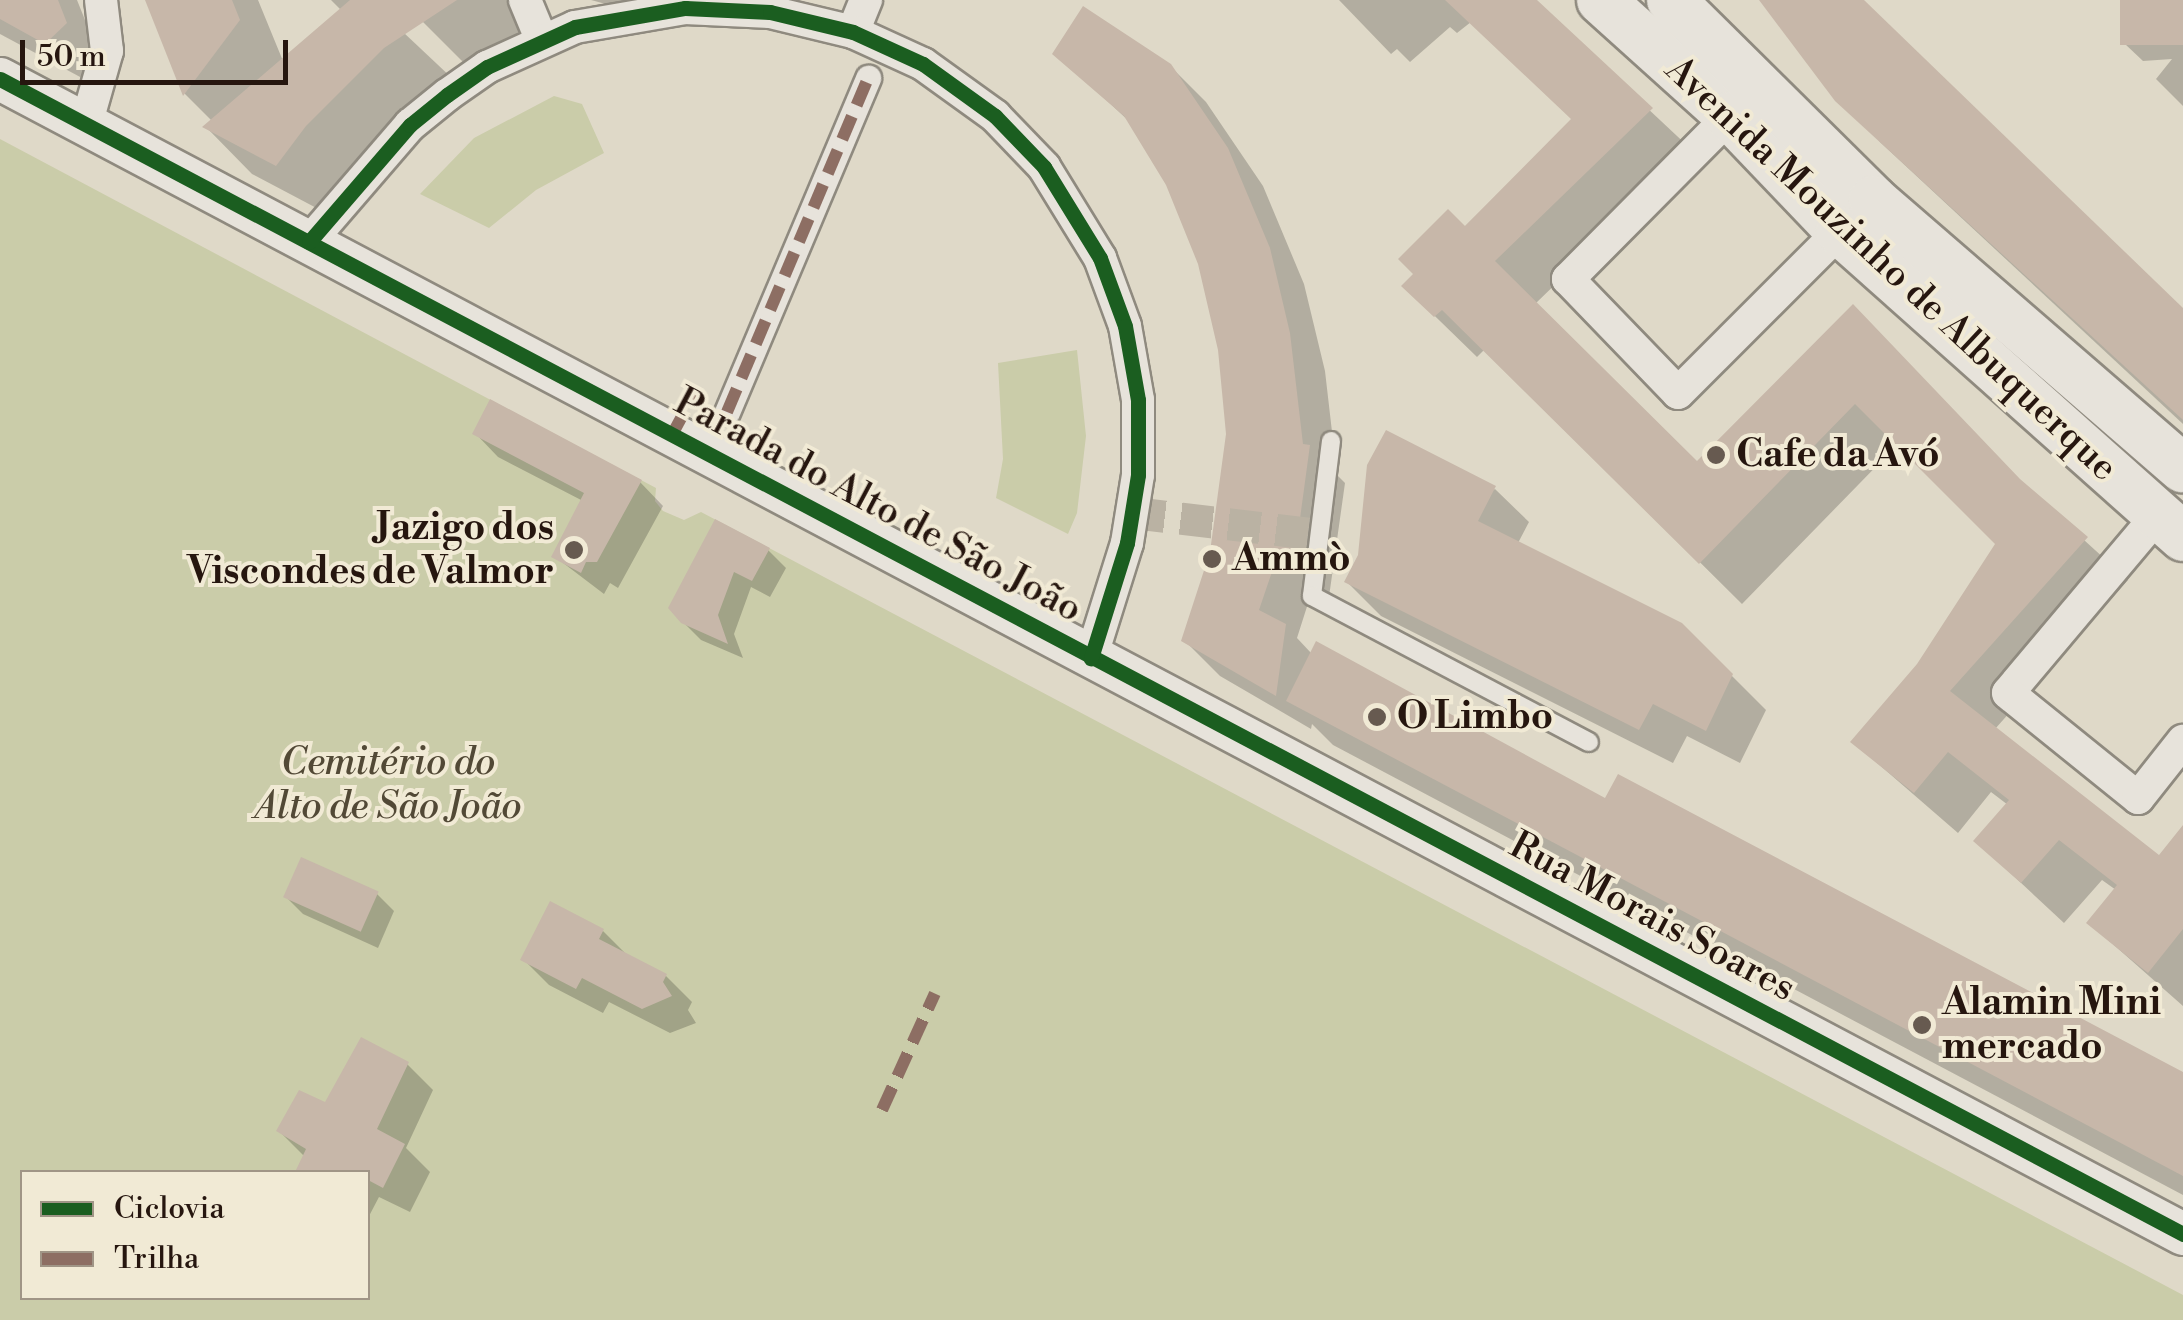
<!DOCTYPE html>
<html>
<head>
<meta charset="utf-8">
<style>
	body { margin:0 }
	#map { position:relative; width:2183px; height:1320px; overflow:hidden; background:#dfd9c8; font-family:"Libre Bodoni",serif }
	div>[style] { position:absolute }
	.green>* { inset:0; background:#cacca9 }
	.shadow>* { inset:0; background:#0003 }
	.building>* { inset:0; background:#c7b7a9; transform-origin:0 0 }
	.minor-tunnel>* { height:32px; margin-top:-16px; transform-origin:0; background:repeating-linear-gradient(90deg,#bab2a3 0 32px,transparent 0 48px) }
	.roads { filter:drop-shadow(2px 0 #8f8a7f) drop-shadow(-2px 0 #8f8a7f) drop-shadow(0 2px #8f8a7f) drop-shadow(0 -2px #8f8a7f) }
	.service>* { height:18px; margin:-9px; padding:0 9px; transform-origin:9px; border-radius:9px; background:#e7e3db }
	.pedestrian>* { height:25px; margin:-12.5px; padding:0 12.5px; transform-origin:12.5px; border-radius:12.5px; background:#e7e3db }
	.minor>* { height:32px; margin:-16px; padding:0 16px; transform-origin:16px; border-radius:16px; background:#e7e3db }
	.tertiary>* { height:42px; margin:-21px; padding:0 21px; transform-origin:21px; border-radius:21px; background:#e7e3db }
	.secondary>* { height:48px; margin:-24px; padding:0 24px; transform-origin:24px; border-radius:24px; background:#e7e3db }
	.quiet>* { height:12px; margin-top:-6px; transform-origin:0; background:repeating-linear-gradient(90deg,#8d6e63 0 25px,transparent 0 37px) }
	.cycleway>* { height:15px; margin:-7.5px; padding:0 7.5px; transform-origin:7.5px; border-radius:7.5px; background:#1b5e20 }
	.dots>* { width:28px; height:28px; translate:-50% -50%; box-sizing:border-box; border:5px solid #f1ead5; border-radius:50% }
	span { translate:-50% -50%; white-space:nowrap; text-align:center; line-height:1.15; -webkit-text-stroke:8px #f1ead5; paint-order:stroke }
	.street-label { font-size:38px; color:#26160f }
	.poi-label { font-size:38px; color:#26160f; font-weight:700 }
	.left { translate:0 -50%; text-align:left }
	.right { translate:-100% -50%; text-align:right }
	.park-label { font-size:38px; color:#524936; font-style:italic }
	.legend { position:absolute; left:20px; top:1170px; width:350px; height:130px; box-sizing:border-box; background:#f1ead5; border:2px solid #a09586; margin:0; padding:12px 18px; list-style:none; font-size:30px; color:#26160f }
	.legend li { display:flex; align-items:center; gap:20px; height:50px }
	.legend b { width:50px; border:2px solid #a09586 }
	.scale { position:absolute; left:20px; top:40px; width:268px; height:45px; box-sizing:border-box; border:5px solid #26160f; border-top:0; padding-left:12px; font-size:30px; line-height:35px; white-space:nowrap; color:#26160f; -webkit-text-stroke:8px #f1ead5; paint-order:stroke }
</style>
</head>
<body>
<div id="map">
	<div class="green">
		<div style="clip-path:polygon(554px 96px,582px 104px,604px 153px,536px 190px,489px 228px,420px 194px,474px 138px)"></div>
		<div style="clip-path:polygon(evenodd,0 139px,656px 488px,655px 501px,663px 511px,684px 520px,701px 512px,2183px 1295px,2183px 1320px,0 1320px,0 139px,22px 1172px,368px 1172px,368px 1298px,22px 1298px,22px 1172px)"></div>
		<div style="clip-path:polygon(1077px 350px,1086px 436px,1077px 513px,1068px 534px,996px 498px,1003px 459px,998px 363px)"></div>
	</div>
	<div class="shadow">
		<div style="clip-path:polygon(0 0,77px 0,101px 60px,82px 78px,0 34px)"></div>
		<div style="clip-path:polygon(147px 0,258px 0,283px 61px,341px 10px,331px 0,369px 0,454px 80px,324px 212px,252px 174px,206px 127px,213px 122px,185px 94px)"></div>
		<div style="clip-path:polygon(414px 0,519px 0,524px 11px,516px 39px,470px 69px,423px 22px)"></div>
		<div style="clip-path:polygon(591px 0,631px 0,613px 6px)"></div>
		<div style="clip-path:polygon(1339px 0,1532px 0,1693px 151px,1535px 304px,1697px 465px,1853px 308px,2029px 490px,2128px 580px,1995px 729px,2160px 858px,2183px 829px,2183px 1006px,2089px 923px,2116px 890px,2102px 880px,2064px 923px,1976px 841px,2008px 805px,1991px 792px,1958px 833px,1853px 742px,1919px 666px,1998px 544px,1898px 444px,1742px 604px,1485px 349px,1477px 357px,1404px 286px,1574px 120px,1471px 22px,1457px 33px,1450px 27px,1410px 62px,1397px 49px,1391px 54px)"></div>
		<div style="clip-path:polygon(1763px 0,1860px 0,2183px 311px,2183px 424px,1880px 142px)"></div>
		<div style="clip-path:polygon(2156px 0,2183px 0,2183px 106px,2156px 79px,2172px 59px,2143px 61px,2125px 44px)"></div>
		<div style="clip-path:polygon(1056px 53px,1169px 65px,1206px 102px,1263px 186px,1304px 284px,1325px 371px,1337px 475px,1345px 483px,1329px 597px,1311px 594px,1297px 638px,1312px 654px,1606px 802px,2183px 1075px,2183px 1195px,1333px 745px,1312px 724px,1311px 729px,1220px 676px,1184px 640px,1213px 553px,1228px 434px,1221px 350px,1200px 263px,1168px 184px,1132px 124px)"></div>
		<div style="clip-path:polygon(475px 433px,640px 482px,663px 506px,618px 588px,610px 583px,604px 594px,554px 556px,583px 501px,498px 457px)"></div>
		<div style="clip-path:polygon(1495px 489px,1529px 522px,1518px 543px,1681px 625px,1766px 710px,1740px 763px,1687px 736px,1673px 763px,1381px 616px,1347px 582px)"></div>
		<div style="clip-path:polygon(716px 522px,768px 550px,786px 568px,770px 597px,751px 587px,734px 634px,743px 658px,701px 640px,683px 622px)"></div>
		<div style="clip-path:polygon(377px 894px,394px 911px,378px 948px,303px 914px,286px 897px)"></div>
		<div style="clip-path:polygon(603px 931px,630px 958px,666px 976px,692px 1002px,688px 1010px,696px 1023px,670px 1033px,609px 1002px,603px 1013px,549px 985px,523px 959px)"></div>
		<div style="clip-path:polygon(407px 1064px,433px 1090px,406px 1148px,430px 1172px,410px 1212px,379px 1197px,368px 1218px,368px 1172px,298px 1172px,305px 1157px,279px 1131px)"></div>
	</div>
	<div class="building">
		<div style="clip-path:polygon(0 0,58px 0,67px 23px,45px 44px,0 19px)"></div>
		<div style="clip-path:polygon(145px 0,232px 0,240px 20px,183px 96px)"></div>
		<div style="clip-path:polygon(350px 0,457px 0,384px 48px,306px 126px,276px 166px,202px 127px)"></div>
		<div style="clip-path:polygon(1445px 0,1537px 0,1653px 108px,1495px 261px,1697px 461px,1853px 304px,2020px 479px,2088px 537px,1950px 691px,2159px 855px,2183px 825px,2183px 929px,2148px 973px,2086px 923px,2117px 885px,2059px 840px,2021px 883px,1973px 841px,2009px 800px,1948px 752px,1914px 793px,1850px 742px,1917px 664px,1995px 544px,1855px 404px,1699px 564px,1442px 310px,1434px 317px,1401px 286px,1413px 274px,1398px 259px,1448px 209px,1465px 226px,1571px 119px)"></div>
		<div style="clip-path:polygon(1759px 0,1864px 0,2183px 308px,2183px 420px,1835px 101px)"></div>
		<div style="left:2120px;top:0;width:63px;height:45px"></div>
		<div style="clip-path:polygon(1083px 6px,1171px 64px,1228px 148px,1270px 248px,1290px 333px,1303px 444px,1310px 445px,1294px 563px,1276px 560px,1259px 610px,1286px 624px,1276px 696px,1181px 641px,1210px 552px,1226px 434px,1218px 350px,1198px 264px,1166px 185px,1124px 116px,1052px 54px)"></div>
		<div style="clip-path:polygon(490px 399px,642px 480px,597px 562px,586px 562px,581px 573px,551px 557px,584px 493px,472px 434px)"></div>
		<div style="clip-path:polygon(1386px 430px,1496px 486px,1478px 521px,1682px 623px,1733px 674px,1706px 731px,1653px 704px,1639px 730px,1344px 582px,1358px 555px,1367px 465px)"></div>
		<div style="clip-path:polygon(715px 519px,770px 548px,752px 581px,734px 572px,718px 615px,728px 644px,681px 623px,668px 608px)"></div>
		<div style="clip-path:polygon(1316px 641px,1605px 798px,1618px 774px,2183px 1072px,2183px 1176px,1286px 701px)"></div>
		<div style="left:301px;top:857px;width:85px;height:44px;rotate:24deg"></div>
		<div style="clip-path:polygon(550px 901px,604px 929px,599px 939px,667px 974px,663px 982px,672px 996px,642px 1009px,582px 978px,576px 989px,520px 960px)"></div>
		<div style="clip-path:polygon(361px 1037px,409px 1062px,377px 1129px,405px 1144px,383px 1188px,368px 1180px,368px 1172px,295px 1172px,306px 1149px,276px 1131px,299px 1090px,325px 1102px)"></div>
	</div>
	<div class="minor-tunnel">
		<div style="left:1133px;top:513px;width:189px;rotate:6.7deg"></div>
	</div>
	<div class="roads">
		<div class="service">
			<div style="left:1331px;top:441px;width:156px;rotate:97deg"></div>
			<div style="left:1312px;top:596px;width:313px;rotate:27.8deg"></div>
		</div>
		<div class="pedestrian">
			<div style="left:727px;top:412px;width:363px;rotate:-67.1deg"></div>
		</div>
		<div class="minor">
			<div style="left:525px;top:0;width:44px;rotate:67.5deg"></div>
			<div style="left:853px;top:32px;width:35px;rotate:-68deg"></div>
			<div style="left:1730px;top:116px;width:230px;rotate:134.8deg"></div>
			<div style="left:1568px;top:279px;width:158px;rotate:46deg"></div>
			<div style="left:1678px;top:393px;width:229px;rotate:-45deg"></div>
			<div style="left:86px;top:125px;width:77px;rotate:-74.2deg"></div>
			<div style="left:107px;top:51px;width:51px;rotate:-96.7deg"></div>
			<div style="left:309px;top:242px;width:155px;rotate:-49.2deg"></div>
			<div style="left:410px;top:125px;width:48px;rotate:-39deg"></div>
			<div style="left:447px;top:95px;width:49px;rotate:-35deg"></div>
			<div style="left:487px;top:67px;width:97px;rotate:-24.4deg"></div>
			<div style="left:575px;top:27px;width:112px;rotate:-9.8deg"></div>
			<div style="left:685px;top:8px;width:85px;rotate:2.7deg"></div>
			<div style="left:770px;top:12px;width:85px;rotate:13.5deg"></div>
			<div style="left:853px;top:32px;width:77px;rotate:24.6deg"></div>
			<div style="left:923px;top:64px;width:89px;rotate:35.8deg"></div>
			<div style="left:995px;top:116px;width:71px;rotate:46.1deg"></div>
			<div style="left:1044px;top:167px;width:107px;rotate:58.4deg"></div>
			<div style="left:1100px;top:258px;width:72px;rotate:69.8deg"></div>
			<div style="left:1125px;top:326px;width:75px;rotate:80deg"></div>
			<div style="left:1138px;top:400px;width:75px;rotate:90deg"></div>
			<div style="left:1138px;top:475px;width:69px;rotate:99.2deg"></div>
			<div style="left:1127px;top:543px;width:121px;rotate:107.4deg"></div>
			<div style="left:2157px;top:516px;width:231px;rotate:130.1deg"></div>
			<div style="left:2008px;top:693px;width:167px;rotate:38.9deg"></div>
			<div style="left:2138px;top:798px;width:73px;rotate:-51.7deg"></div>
		</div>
		<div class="tertiary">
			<div style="left:0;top:79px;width:2470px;rotate:27.88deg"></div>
		</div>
		<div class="secondary">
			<div style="left:1601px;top:0;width:173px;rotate:42deg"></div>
			<div style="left:1730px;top:116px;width:159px;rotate:46.3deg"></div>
			<div style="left:1840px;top:231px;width:460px;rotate:41.7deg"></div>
			<div style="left:1671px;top:0;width:284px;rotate:44.7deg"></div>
			<div style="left:1873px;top:200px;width:410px;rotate:40.9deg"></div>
		</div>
	</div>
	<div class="quiet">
		<div style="left:727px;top:412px;width:363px;rotate:-67.1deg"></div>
		<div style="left:673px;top:433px;width:44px;rotate:-61.7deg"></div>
		<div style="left:882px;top:1110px;width:128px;rotate:-65.6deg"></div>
	</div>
	<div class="cycleway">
		<div style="left:0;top:79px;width:2470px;rotate:27.88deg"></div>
		<div style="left:309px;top:242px;width:155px;rotate:-49.2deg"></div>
		<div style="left:410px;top:125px;width:48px;rotate:-39deg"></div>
		<div style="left:447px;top:95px;width:49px;rotate:-35deg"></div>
		<div style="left:487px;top:67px;width:97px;rotate:-24.4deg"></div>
		<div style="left:575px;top:27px;width:112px;rotate:-9.8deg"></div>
		<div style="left:685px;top:8px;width:85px;rotate:2.7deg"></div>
		<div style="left:770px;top:12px;width:85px;rotate:13.5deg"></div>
		<div style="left:853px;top:32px;width:77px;rotate:24.6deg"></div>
		<div style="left:923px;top:64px;width:89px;rotate:35.8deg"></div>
		<div style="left:995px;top:116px;width:71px;rotate:46.1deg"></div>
		<div style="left:1044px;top:167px;width:107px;rotate:58.4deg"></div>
		<div style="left:1100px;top:258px;width:72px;rotate:69.8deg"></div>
		<div style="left:1125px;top:326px;width:75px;rotate:80deg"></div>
		<div style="left:1138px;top:400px;width:75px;rotate:90deg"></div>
		<div style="left:1138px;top:475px;width:69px;rotate:99.2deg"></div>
		<div style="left:1127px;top:543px;width:121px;rotate:107.4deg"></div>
	</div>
	<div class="dots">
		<div style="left:1716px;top:455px;background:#675a50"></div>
		<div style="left:574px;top:550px;background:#675a50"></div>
		<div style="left:1212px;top:559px;background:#675a50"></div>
		<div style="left:1377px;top:717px;background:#675a50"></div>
		<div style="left:1922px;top:1025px;background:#675a50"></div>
	</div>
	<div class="street-label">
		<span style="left:1891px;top:269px;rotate:43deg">Avenida Mouzinho de Albuquerque</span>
		<span style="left:878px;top:506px;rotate:28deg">Parada do Alto de São João</span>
		<span style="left:1652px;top:917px;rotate:28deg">Rua Morais Soares</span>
	</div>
	<div class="poi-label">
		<span class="left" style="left:1736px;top:455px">Cafe da Avó</span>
		<span class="right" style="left:554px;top:550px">Jazigo dos<br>Viscondes de Valmor</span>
		<span class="left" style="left:1232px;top:559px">Ammò</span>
		<span class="left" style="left:1397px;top:717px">O Limbo</span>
		<span class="left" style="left:1942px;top:1025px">Alamin Mini<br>mercado</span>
	</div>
	<div class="park-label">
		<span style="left:388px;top:785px">Cemitério do<br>Alto de São João</span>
	</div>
	<ul class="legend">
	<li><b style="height:12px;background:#1b5e20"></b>Ciclovia</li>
	<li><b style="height:12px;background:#8d6e63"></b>Trilha</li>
	</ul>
	<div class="scale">50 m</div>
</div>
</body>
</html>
